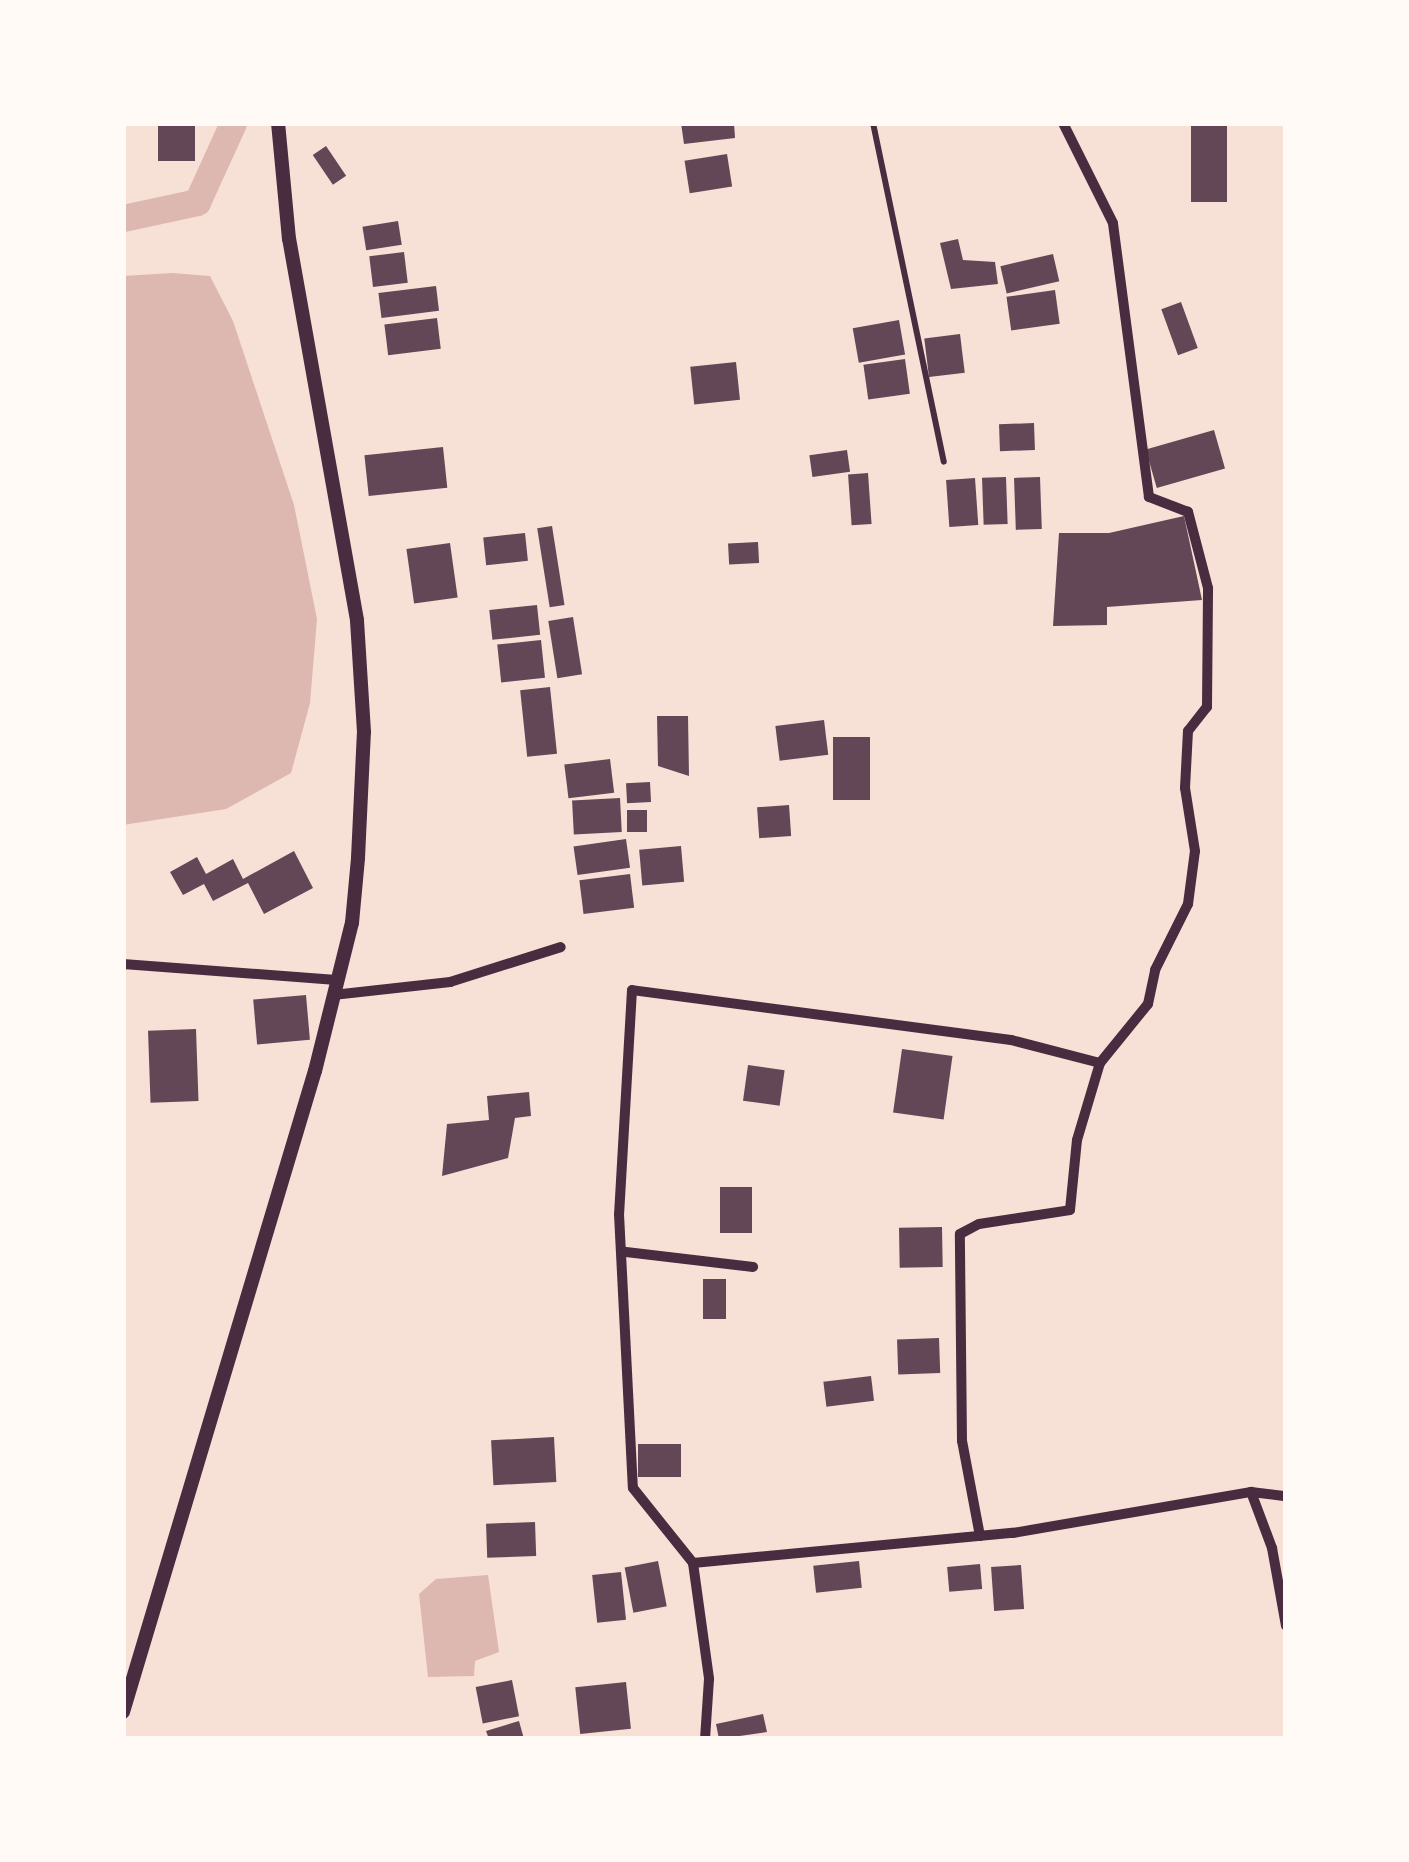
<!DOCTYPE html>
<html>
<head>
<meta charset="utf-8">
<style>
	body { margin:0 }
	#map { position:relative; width:1409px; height:1862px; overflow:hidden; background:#f7e1d7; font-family:"PT Sans",sans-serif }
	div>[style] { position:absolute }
	.water>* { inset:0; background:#dcb8b0 }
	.canal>* { height:27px; margin:-13.5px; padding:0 13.5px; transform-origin:13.5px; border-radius:13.5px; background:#dcb8b0 }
	.building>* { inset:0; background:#644757; transform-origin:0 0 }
	.service>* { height:6px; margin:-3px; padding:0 3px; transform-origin:3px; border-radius:3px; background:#4a2c40 }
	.minor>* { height:10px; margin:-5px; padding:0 5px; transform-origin:5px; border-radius:5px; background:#4a2c40 }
	.tertiary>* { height:14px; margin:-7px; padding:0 7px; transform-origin:7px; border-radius:7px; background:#4a2c40 }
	span { translate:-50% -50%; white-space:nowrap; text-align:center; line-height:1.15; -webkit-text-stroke:12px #fffaf5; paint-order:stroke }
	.frame { position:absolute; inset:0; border:126px solid #fffaf5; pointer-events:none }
</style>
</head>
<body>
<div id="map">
	<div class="water">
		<div style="clip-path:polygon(172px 273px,210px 276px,233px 321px,294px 505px,317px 619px,310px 703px,291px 773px,226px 809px,123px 825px,123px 276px)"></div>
		<div style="clip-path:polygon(488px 1575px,499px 1652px,475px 1661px,474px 1676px,428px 1677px,419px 1594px,436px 1579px)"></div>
	</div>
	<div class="canal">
		<div style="left:123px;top:218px;width:76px;rotate:-12.2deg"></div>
		<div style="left:197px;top:202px;width:87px;rotate:-65.5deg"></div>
	</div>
	<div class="building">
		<div style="left:158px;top:123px;width:37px;height:38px"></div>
		<div style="clip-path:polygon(681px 123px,734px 123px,735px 138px,684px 144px)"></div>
		<div style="left:1191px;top:126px;width:36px;height:76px"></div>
		<div style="left:326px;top:146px;width:36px;height:16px;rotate:56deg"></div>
		<div style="left:727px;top:154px;width:33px;height:43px;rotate:81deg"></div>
		<div style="left:398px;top:221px;width:24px;height:36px;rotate:81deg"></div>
		<div style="clip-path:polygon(958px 239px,963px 260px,995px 262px,998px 284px,951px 289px,940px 243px)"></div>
		<div style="left:404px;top:252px;width:31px;height:35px;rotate:83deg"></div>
		<div style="left:1053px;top:254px;width:28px;height:54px;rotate:77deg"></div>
		<div style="left:436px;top:286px;width:25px;height:58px;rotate:83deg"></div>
		<div style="left:1055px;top:290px;width:34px;height:49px;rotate:82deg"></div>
		<div style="left:1181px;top:302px;width:49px;height:21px;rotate:70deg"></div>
		<div style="left:437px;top:318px;width:31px;height:53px;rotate:83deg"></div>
		<div style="left:899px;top:320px;width:35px;height:47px;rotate:80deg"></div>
		<div style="left:960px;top:334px;width:39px;height:36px;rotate:83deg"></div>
		<div style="left:905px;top:359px;width:35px;height:42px;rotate:82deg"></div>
		<div style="left:736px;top:362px;width:38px;height:46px;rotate:84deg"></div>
		<div style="left:1034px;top:423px;width:27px;height:35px;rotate:88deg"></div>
		<div style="left:1214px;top:430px;width:40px;height:71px;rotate:74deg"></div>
		<div style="left:443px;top:447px;width:41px;height:79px;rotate:84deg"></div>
		<div style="left:847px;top:450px;width:22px;height:38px;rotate:82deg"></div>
		<div style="left:868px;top:473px;width:51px;height:20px;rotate:86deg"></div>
		<div style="left:1006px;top:477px;width:47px;height:24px;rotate:88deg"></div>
		<div style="left:1040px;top:477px;width:52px;height:26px;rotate:88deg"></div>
		<div style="left:975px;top:478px;width:47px;height:29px;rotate:86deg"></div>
		<div style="clip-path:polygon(1184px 516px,1202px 600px,1107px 607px,1107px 625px,1053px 626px,1059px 533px,1109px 533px)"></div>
		<div style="left:552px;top:526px;width:80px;height:15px;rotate:81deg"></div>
		<div style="left:525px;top:533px;width:28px;height:42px;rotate:84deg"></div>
		<div style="left:758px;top:542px;width:21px;height:30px;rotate:87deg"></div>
		<div style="left:450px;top:543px;width:55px;height:44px;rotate:82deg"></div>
		<div style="left:537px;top:605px;width:30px;height:48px;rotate:84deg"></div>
		<div style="left:573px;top:617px;width:58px;height:25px;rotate:81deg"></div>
		<div style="left:541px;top:640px;width:38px;height:44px;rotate:84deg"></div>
		<div style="left:550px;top:687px;width:67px;height:30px;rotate:84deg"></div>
		<div style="clip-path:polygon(657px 716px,688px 716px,689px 776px,658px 766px)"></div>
		<div style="left:824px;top:720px;width:35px;height:49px;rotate:83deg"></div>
		<div style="left:833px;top:737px;width:37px;height:63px"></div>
		<div style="left:610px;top:759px;width:34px;height:46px;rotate:83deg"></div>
		<div style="left:650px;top:782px;width:20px;height:24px;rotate:87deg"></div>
		<div style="left:620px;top:798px;width:34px;height:48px;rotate:87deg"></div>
		<div style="left:789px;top:805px;width:31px;height:32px;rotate:86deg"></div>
		<div style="left:627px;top:810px;width:20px;height:22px"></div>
		<div style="left:626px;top:839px;width:29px;height:53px;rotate:82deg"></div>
		<div style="left:681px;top:846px;width:36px;height:42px;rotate:85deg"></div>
		<div style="clip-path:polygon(294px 851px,313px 888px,264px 914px,248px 883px,213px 901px,204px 884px,183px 895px,170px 872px,197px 857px,206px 874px,233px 859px,243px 879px)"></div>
		<div style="left:630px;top:874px;width:34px;height:51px;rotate:83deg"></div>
		<div style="left:306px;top:995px;width:45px;height:53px;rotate:85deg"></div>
		<div style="left:196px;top:1029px;width:72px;height:48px;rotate:88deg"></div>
		<div style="left:902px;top:1049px;width:51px;height:64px;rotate:8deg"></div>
		<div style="left:748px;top:1065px;width:37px;height:36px;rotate:8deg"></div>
		<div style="clip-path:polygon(529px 1092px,531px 1116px,515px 1118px,508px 1158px,442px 1176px,447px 1124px,489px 1120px,487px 1096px)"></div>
		<div style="left:720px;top:1187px;width:32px;height:46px"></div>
		<div style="left:942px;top:1227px;width:40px;height:43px;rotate:89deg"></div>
		<div style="left:703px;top:1279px;width:23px;height:40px"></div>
		<div style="left:939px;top:1338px;width:35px;height:42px;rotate:88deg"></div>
		<div style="left:871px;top:1376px;width:25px;height:48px;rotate:83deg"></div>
		<div style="left:554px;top:1437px;width:45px;height:63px;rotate:87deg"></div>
		<div style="left:638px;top:1444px;width:43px;height:33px"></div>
		<div style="left:535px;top:1522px;width:34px;height:49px;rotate:88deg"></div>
		<div style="left:658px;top:1561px;width:46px;height:34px;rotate:79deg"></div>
		<div style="left:859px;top:1561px;width:27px;height:46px;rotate:84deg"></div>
		<div style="left:980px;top:1564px;width:25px;height:33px;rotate:85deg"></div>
		<div style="left:1021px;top:1565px;width:44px;height:30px;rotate:86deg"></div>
		<div style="left:621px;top:1572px;width:48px;height:29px;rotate:84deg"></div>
		<div style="left:512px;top:1680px;width:37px;height:37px;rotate:79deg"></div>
		<div style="left:626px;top:1682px;width:47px;height:51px;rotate:84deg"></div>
		<div style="clip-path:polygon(763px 1714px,767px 1732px,719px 1739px,716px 1724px)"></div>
		<div style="clip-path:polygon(519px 1721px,524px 1739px,489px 1739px,486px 1731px)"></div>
	</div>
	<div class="service">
		<div style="left:873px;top:123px;width:346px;rotate:78.2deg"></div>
	</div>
	<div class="minor">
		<div style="left:123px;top:964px;width:214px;rotate:4.3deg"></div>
		<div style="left:333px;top:995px;width:118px;rotate:-6.3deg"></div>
		<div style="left:450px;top:982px;width:116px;rotate:-17.5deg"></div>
		<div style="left:1100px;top:1063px;width:92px;rotate:-165.5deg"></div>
		<div style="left:1011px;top:1040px;width:382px;rotate:-172.5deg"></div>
		<div style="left:632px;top:990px;width:224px;rotate:93.3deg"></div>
		<div style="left:619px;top:1214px;width:274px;rotate:87.1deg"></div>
		<div style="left:633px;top:1488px;width:96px;rotate:51.3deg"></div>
		<div style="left:693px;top:1563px;width:321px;rotate:-5.4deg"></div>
		<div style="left:1013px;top:1533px;width:242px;rotate:-9.8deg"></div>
		<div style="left:1251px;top:1492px;width:35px;rotate:7deg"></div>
		<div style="left:626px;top:1252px;width:128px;rotate:6.7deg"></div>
		<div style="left:1251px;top:1492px;width:60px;rotate:69.4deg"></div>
		<div style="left:1272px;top:1548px;width:79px;rotate:79.8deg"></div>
		<div style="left:980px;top:1536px;width:97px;rotate:-100.7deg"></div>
		<div style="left:962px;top:1441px;width:207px;rotate:-90.6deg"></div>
		<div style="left:960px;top:1234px;width:21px;rotate:-28deg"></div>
		<div style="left:979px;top:1224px;width:92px;rotate:-8.7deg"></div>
		<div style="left:1070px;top:1210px;width:70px;rotate:-84.3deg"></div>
		<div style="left:1077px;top:1140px;width:80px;rotate:-73.4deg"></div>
		<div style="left:1100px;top:1063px;width:76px;rotate:-50.9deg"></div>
		<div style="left:1148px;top:1004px;width:35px;rotate:-78deg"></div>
		<div style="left:1155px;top:970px;width:74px;rotate:-63.4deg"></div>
		<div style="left:1188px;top:904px;width:53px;rotate:-82.5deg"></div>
		<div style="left:1195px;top:851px;width:64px;rotate:-99deg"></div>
		<div style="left:1185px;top:788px;width:57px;rotate:-87deg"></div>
		<div style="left:1188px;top:731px;width:31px;rotate:-52deg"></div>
		<div style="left:1207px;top:707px;width:119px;rotate:-89.5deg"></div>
		<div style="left:1208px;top:588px;width:79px;rotate:-104.7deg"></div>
		<div style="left:1188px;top:512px;width:42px;rotate:-159deg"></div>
		<div style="left:1149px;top:497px;width:276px;rotate:-97.5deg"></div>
		<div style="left:1113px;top:223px;width:112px;rotate:-116.6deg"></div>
		<div style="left:693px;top:1563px;width:117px;rotate:82.1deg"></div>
		<div style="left:709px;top:1679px;width:60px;rotate:93.8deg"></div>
	</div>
	<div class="tertiary">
		<div style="left:123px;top:1712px;width:669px;rotate:-73.33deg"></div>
		<div style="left:315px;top:1071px;width:153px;rotate:-76deg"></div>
		<div style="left:352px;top:923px;width:65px;rotate:-84.7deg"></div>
		<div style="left:358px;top:858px;width:126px;rotate:-87.3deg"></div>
		<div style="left:364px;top:732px;width:112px;rotate:-93.6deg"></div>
		<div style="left:357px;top:620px;width:387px;rotate:-100.1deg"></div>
		<div style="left:289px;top:239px;width:117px;rotate:-95.4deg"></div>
	</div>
	<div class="frame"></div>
</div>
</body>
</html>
